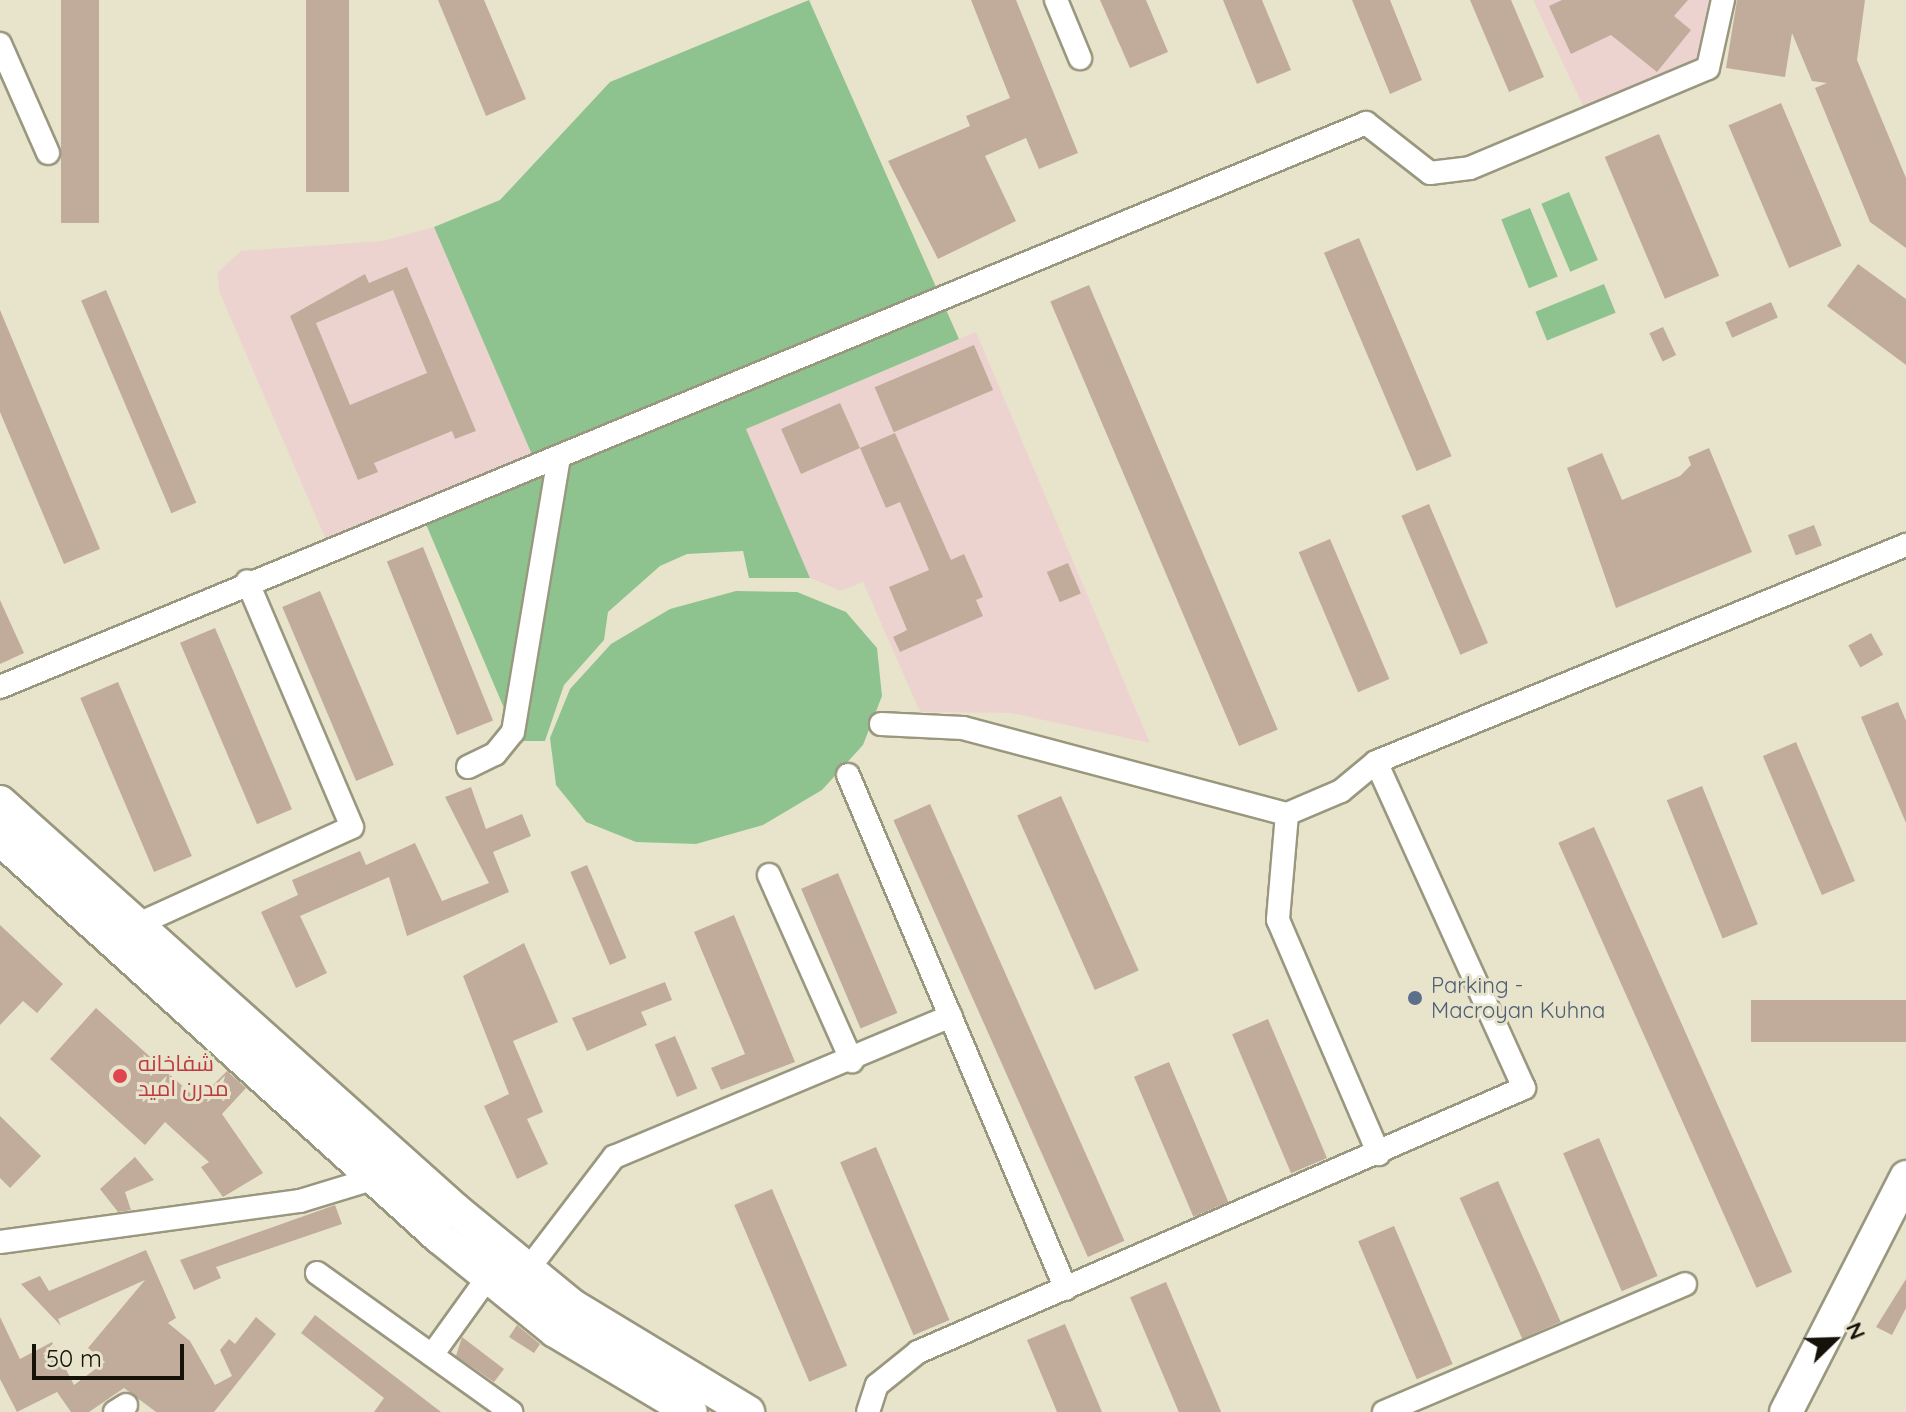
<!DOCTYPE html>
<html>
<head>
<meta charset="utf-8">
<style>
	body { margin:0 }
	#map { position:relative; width:1906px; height:1412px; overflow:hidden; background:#e8e4cb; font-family:Quicksand,Cairo,sans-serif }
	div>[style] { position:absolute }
	.education>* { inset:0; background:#edd3cf }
	.green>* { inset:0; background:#8ec390; transform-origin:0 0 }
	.building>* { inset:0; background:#c1ac9b; transform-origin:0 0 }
	.roads { filter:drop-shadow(2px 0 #9a977f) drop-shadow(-2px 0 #9a977f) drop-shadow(0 2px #9a977f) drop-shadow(0 -2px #9a977f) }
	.minor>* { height:22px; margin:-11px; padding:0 11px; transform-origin:11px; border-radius:11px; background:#fff }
	.secondary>* { height:32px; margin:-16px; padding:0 16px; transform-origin:16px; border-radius:16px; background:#fff }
	.dots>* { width:22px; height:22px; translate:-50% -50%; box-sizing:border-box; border:4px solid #e8e4cb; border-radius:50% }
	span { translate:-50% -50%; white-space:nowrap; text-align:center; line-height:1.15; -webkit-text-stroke:6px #e8e4cb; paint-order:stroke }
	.service-label { font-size:22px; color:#4e5e75 }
	.left { translate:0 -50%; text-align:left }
	.health-label { font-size:22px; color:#be3a42 }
	.north { position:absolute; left:1794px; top:1300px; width:80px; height:80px; -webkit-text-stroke:6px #e8e4cb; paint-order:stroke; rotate:67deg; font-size:22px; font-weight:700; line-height:32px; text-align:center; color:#141209 }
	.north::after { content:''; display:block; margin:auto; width:28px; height:36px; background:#141209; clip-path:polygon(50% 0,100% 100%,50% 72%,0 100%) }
	.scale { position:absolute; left:32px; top:1344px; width:152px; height:36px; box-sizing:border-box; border:4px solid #141209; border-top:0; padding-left:10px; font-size:24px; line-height:28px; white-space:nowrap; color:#141209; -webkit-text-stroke:6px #e8e4cb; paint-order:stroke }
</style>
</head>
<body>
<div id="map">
	<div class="education">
		<div style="clip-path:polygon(1533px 0,1712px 0,1701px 62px,1585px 110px)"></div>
		<div style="clip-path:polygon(434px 227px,533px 457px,326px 540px,219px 291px,218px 272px,241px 251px,382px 241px)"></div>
		<div style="clip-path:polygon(976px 332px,1150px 743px,1011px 713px,920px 712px,863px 582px,841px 591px,810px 578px,746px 429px)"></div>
	</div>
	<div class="green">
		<div style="clip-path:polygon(809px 0,959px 339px,746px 429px,810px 578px,749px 578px,743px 551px,687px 554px,660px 566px,608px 612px,604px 640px,564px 685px,545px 741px,518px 741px,417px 503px,533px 457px,434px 227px,500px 200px,610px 82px)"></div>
		<div style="left:1569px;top:192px;width:74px;height:30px;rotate:67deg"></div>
		<div style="left:1530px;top:208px;width:74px;height:31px;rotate:68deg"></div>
		<div style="left:1604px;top:284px;width:31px;height:74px;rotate:68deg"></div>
		<div style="clip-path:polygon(736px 591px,797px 592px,846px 612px,877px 648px,882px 696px,863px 745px,822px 790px,763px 825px,696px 844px,636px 842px,586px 822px,556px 785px,550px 738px,570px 689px,611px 644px,670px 609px)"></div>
	</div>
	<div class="building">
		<div style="left:61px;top:0;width:38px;height:223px"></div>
		<div style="left:306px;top:0;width:43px;height:192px"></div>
		<div style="clip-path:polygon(438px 0,484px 0,526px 99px,486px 116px)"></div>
		<div style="clip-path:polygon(971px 0,1016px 0,1078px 153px,1039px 169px,1026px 138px,985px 156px,1016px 221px,938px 259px,888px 161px,970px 126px,966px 116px,1010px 98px)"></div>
		<div style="clip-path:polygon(1100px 0,1146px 0,1168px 52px,1130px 68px)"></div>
		<div style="clip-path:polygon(1223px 0,1262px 0,1291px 70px,1257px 84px)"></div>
		<div style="clip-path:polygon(1352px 0,1390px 0,1422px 80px,1390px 94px)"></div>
		<div style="clip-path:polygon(1470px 0,1511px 0,1544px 77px,1509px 92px)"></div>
		<div style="clip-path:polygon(1562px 0,1688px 0,1674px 16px,1691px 30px,1657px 72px,1611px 35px,1571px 54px,1549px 6px)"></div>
		<div style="clip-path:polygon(1737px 0,1865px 0,1857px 60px,1906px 178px,1906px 248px,1870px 222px,1815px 88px,1827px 83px,1812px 81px,1792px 33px,1785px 77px,1726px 68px)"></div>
		<div style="left:1781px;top:103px;width:155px;height:57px;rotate:67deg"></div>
		<div style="left:1659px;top:134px;width:154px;height:59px;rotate:67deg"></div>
		<div style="left:1359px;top:238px;width:237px;height:38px;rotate:67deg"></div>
		<div style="clip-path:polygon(1858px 264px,1906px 299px,1906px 365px,1827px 306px)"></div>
		<div style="clip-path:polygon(evenodd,407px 267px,476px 431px,455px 439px,452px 431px,374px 463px,378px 472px,358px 480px,290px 316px,365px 274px,369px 283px,407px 267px,393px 290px,427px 373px,350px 405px,316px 323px,393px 290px)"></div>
		<div style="left:1089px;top:285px;width:483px;height:42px;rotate:67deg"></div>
		<div style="left:106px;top:290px;width:231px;height:27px;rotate:67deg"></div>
		<div style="left:1771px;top:302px;width:17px;height:50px;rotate:66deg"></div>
		<div style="clip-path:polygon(0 310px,100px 549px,64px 564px,0 412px)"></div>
		<div style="left:1663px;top:327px;width:31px;height:15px;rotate:65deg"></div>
		<div style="left:974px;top:345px;width:49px;height:108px;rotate:67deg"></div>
		<div style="clip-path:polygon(840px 403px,860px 448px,895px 433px,951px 560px,964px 554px,983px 597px,976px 600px,983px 616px,900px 652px,893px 637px,907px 630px,889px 587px,929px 570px,900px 502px,886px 508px,860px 448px,801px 474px,781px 429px)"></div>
		<div style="clip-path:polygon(1709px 448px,1752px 552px,1616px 608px,1567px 468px,1602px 453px,1622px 500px,1680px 476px,1691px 465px,1688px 457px)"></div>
		<div style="left:1429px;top:504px;width:151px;height:30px;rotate:67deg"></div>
		<div style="left:1814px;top:525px;width:22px;height:28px;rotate:69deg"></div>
		<div style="left:1330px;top:539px;width:152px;height:34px;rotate:67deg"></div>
		<div style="left:423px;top:547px;width:187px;height:39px;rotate:68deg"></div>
		<div style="left:1068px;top:563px;width:33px;height:23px;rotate:67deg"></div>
		<div style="left:320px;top:591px;width:189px;height:41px;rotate:67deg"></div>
		<div style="clip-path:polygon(0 600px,24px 653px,0 664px)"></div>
		<div style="left:215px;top:628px;width:197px;height:38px;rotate:67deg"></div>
		<div style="left:1871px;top:633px;width:25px;height:26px;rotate:61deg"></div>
		<div style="left:118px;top:682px;width:189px;height:41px;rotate:67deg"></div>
		<div style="clip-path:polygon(1898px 702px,1906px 721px,1906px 823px,1861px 717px)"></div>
		<div style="left:1796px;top:742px;width:151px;height:36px;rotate:67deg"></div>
		<div style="left:1702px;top:786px;width:149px;height:38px;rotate:68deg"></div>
		<div style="clip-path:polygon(471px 787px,486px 829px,522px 814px,531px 836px,493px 852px,509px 892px,407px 936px,389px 877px,300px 916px,327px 973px,296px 988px,261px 912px,298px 895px,292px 880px,360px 851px,366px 865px,415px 843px,442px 901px,489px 883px,445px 797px)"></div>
		<div style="left:1061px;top:796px;width:191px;height:48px;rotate:66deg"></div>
		<div style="left:930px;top:804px;width:478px;height:40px;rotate:66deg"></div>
		<div style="left:1594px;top:827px;width:487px;height:39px;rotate:66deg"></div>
		<div style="left:587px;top:865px;width:101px;height:18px;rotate:67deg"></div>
		<div style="left:838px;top:873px;width:152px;height:40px;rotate:67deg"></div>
		<div style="clip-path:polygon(734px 915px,795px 1062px,721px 1090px,711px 1068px,745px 1054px,694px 932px)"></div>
		<div style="clip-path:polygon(0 925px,63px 984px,37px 1013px,23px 1001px,0 1025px)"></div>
		<div style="clip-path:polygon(524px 943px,558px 1022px,513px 1041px,543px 1112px,527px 1119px,548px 1164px,517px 1179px,484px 1106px,509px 1094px,463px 976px)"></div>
		<div style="clip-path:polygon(665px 982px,672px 1000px,641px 1012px,647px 1025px,587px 1051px,572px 1018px)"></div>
		<div style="left:1906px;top:1000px;width:42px;height:155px;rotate:90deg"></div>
		<div style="clip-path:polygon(96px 1008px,198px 1100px,227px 1071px,246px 1088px,222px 1114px,263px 1173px,223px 1197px,201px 1167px,209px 1162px,165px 1122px,145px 1145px,50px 1059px)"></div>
		<div style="left:1268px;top:1019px;width:151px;height:39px;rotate:67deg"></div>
		<div style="left:675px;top:1036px;width:57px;height:22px;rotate:67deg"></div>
		<div style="left:1169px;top:1062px;width:152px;height:38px;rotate:67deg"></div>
		<div style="clip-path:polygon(0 1116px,41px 1156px,10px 1188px,0 1178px)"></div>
		<div style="left:1599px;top:1138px;width:150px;height:39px;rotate:67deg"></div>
		<div style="left:876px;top:1147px;width:188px;height:39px;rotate:67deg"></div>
		<div style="clip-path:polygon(135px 1157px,154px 1180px,125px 1192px,131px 1210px,118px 1212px,100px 1189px)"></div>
		<div style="left:1498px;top:1181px;width:154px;height:42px;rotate:66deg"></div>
		<div style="left:772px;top:1189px;width:192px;height:41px;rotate:67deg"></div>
		<div style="clip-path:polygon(335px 1205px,342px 1224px,216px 1267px,221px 1278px,194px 1290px,180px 1260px)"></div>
		<div style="left:1394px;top:1226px;width:150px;height:39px;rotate:67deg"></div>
		<div style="clip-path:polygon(146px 1250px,176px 1318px,168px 1323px,190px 1341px,215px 1385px,232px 1376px,220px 1350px,229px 1339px,235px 1344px,256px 1317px,276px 1334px,214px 1412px,156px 1412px,124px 1388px,89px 1412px,71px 1412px,57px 1392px,17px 1412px,0 1379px,0 1317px,20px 1359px,52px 1342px,74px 1385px,105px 1362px,88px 1348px,145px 1280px,58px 1319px,61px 1326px,21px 1284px,40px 1276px,49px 1291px)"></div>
		<div style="clip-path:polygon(1906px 1279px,1906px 1308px,1892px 1335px,1876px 1327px)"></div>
		<div style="left:1166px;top:1282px;width:141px;height:39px;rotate:67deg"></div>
		<div style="clip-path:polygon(315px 1315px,441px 1412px,374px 1412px,384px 1398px,301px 1333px)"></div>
		<div style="clip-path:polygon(1065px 1324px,1102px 1412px,1057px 1412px,1027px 1340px)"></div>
		<div style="clip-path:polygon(517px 1325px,540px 1344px,534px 1353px,509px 1337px)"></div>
		<div style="clip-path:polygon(462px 1337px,504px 1369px,494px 1382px,456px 1356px)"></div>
	</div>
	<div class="roads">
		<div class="minor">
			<div style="left:1056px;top:0;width:63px;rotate:67.5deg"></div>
			<div style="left:0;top:44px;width:119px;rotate:66.2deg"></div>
			<div style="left:0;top:687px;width:1478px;rotate:-22.43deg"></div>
			<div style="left:1366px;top:123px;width:81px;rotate:38deg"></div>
			<div style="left:1430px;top:173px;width:40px;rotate:-7.1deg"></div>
			<div style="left:1470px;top:168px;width:258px;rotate:-22.8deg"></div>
			<div style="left:1708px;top:68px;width:70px;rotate:-77.6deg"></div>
			<div style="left:881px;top:724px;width:82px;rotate:2.8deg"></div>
			<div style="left:963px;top:728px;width:335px;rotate:14.9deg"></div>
			<div style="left:1287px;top:814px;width:59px;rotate:-23.1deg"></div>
			<div style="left:1341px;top:791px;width:45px;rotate:-39.6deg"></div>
			<div style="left:1376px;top:762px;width:573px;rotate:-22.27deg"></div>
			<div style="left:468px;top:767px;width:30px;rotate:-26deg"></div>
			<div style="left:495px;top:754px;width:28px;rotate:-51deg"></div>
			<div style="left:513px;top:732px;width:279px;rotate:-80.5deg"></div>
			<div style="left:848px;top:775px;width:558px;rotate:67.02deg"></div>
			<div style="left:1287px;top:814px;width:106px;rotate:94.9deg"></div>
			<div style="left:1278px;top:920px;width:255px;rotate:66.7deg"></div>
			<div style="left:769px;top:875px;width:204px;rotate:66deg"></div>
			<div style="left:134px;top:926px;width:239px;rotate:-24.4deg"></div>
			<div style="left:352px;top:827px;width:267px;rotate:-113.1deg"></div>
			<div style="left:0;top:1242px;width:303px;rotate:-7.8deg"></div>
			<div style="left:300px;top:1201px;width:78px;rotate:-17deg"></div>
			<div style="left:529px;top:1268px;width:140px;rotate:-52.6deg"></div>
			<div style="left:614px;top:1157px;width:365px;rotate:-22.7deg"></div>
			<div style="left:317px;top:1273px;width:239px;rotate:35.6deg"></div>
			<div style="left:432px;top:1355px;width:87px;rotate:-54.3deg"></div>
			<div style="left:483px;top:1284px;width:13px;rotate:-9deg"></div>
			<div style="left:115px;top:1412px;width:13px;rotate:-32deg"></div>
			<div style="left:868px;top:1412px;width:28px;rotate:-72deg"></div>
			<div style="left:877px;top:1385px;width:53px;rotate:-38.8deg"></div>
			<div style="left:918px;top:1352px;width:661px;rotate:-23.54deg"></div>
			<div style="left:1524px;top:1088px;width:358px;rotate:-114.4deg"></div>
			<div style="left:1384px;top:1412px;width:327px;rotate:-23deg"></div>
		</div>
		<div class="secondary">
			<div style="left:0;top:802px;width:612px;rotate:41.82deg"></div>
			<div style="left:456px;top:1210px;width:151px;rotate:39.4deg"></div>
			<div style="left:573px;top:1306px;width:205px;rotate:31.2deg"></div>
			<div style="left:0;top:839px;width:593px;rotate:42.2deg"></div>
			<div style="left:439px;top:1237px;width:149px;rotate:39deg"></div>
			<div style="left:555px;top:1331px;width:158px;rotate:30.8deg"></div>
			<div style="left:1786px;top:1412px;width:264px;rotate:-62.9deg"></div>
		</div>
	</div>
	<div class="dots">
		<div style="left:1415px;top:998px;background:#5c6f8a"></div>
		<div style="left:120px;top:1076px;background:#e0444e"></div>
	</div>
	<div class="service-label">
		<span class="left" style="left:1431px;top:998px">Parking -<br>Macroyan Kuhna</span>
	</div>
	<div class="health-label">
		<span class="left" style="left:138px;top:1076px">شفاخانه<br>مدرن امید</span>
	</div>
	<div class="north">N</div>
	<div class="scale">50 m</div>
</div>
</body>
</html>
